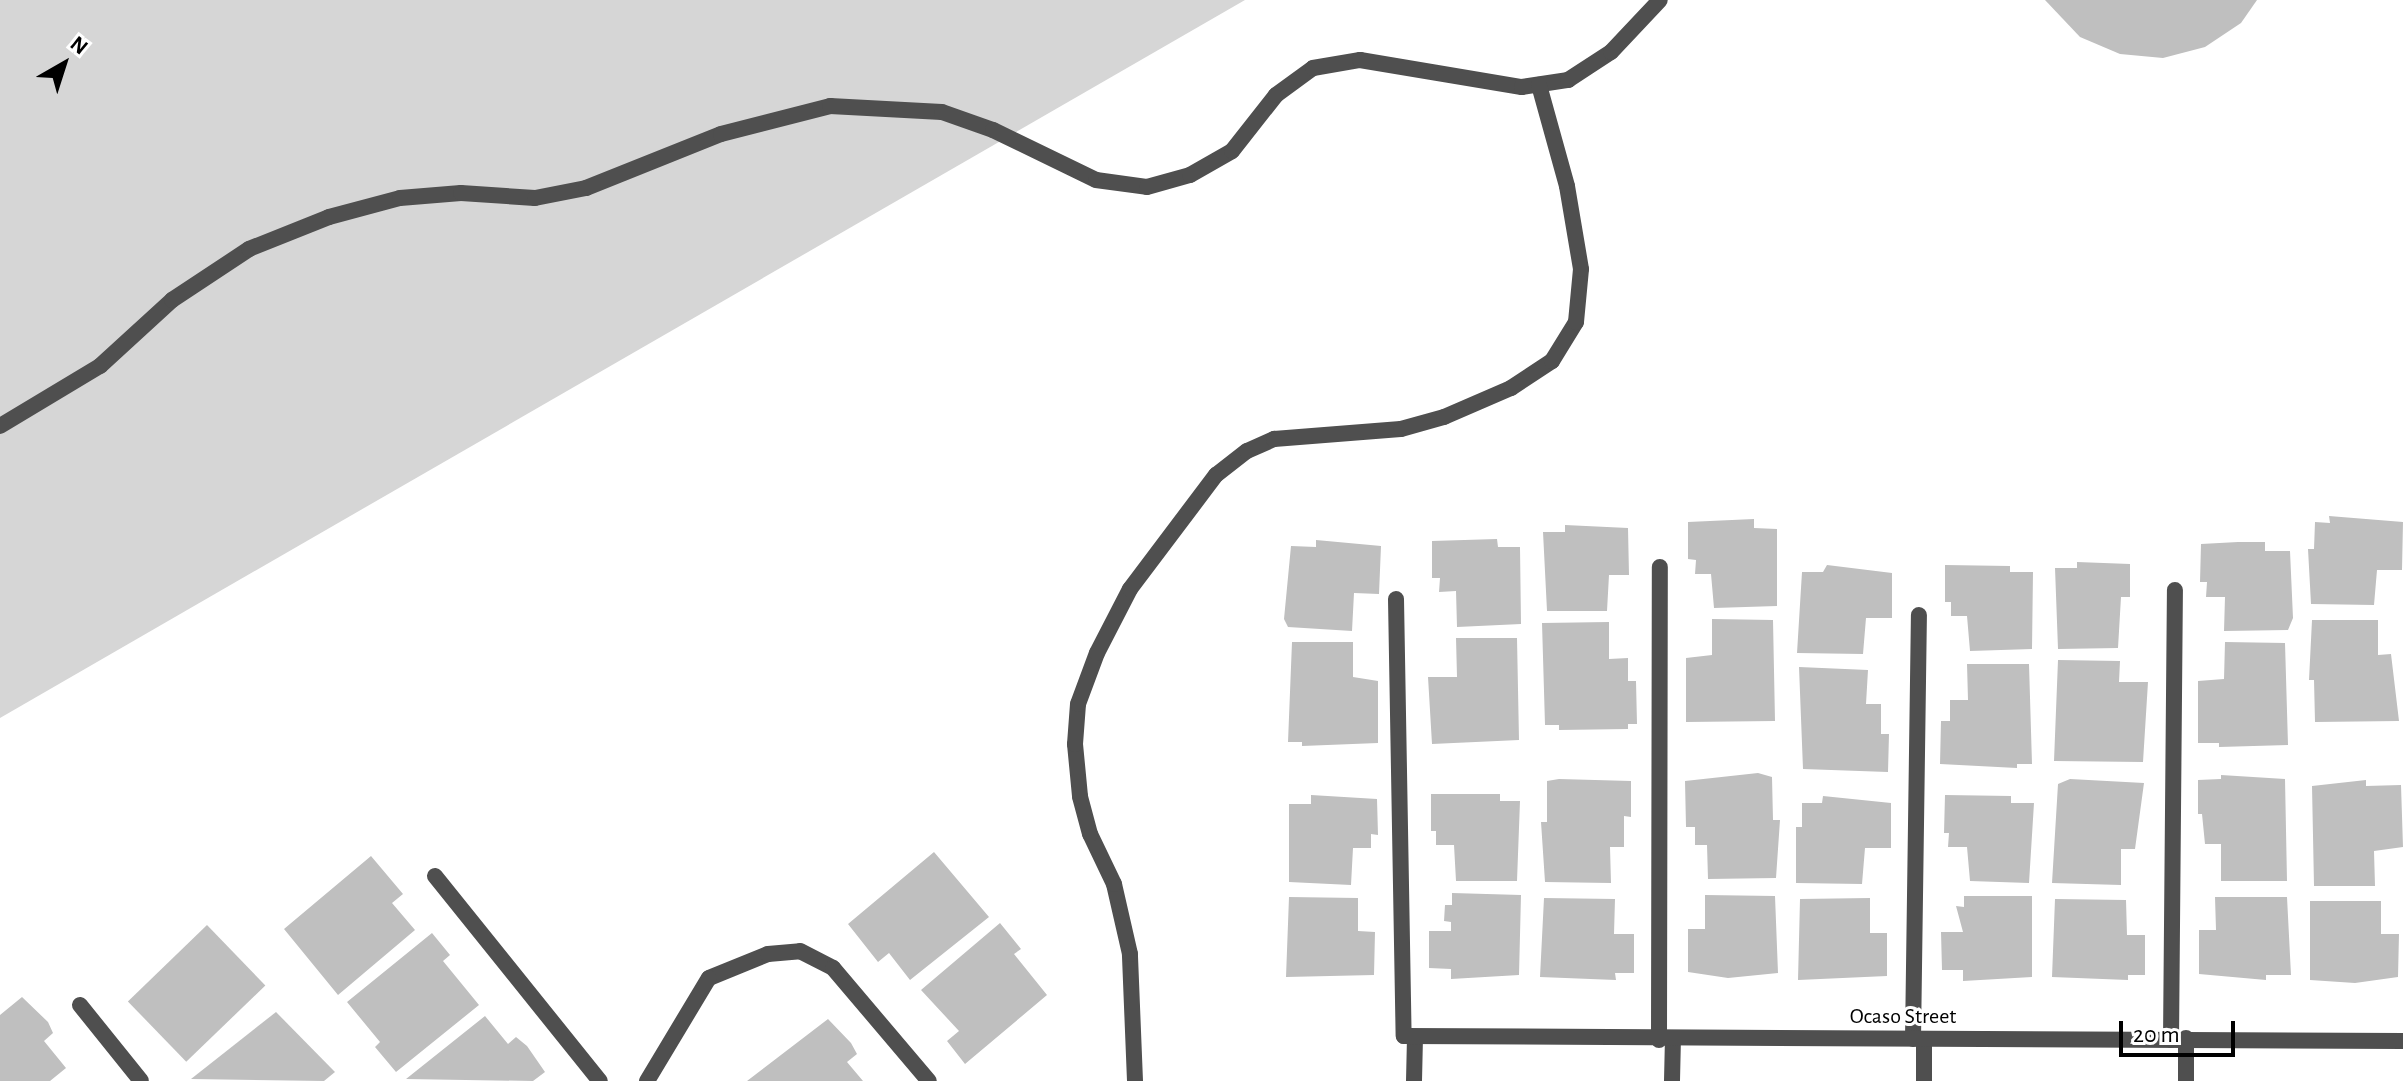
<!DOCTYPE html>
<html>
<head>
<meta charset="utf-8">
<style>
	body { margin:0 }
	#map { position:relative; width:2403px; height:1081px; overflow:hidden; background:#fff; font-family:"Alegreya Sans",sans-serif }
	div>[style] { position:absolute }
	.green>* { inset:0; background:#d6d6d6 }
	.building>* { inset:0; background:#bfbfbf; transform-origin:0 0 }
	.service>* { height:16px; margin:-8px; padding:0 8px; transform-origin:8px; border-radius:8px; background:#4f4f4f }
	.minor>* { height:16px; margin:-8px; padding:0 8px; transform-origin:8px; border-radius:8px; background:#4f4f4f }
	span { translate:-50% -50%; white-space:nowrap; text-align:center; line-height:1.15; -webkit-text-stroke:6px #fff; paint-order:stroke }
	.street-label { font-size:22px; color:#000 }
	.north { position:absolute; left:24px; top:24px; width:80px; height:80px; -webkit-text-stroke:6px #fff; paint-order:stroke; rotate:39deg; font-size:22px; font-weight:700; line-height:32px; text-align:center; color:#000 }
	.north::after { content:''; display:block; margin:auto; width:28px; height:36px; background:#000; clip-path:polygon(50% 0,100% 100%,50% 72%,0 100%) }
	.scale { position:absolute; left:2119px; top:1021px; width:116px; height:36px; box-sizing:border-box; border:4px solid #000; border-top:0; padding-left:10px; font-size:24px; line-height:28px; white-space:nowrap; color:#000; -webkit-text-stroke:6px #fff; paint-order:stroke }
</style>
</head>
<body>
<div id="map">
	<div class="green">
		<div style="clip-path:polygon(0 0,1245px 0,0 718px)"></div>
	</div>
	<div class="building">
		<div style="clip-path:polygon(2045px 0,2257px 0,2241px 23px,2205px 47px,2163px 58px,2120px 54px,2080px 37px)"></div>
		<div style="clip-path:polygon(2329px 516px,2403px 522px,2402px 570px,2377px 570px,2374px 605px,2311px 604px,2308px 549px,2314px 549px,2315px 522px,2330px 523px)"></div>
		<div style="clip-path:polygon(1754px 519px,1754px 528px,1777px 529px,1777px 606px,1714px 608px,1711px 574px,1695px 574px,1696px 560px,1688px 559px,1688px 522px)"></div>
		<div style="clip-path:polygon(1565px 525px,1628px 528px,1629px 575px,1609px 575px,1607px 611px,1547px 611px,1543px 532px,1565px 532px)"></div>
		<div style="clip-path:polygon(1497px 539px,1498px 547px,1520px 547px,1521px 624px,1457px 627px,1456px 591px,1439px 592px,1440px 578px,1432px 578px,1432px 541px)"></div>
		<div style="clip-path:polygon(1316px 540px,1381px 546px,1379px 594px,1354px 593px,1352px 631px,1288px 627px,1284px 619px,1291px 546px,1316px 547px)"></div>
		<div style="clip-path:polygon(2238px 542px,2265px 542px,2265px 551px,2290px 551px,2293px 618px,2288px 630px,2224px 631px,2225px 597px,2206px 597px,2207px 582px,2200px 582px,2201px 544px)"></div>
		<div style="clip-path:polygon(2077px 562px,2130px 564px,2130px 597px,2121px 597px,2118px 648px,2058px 649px,2055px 568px,2077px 568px)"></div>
		<div style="clip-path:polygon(1827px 565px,1892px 573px,1892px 618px,1866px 618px,1863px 654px,1797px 653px,1802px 572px,1823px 572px)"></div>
		<div style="clip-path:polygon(1945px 565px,2010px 566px,2010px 572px,2033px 572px,2032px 649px,1970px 651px,1967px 616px,1951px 616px,1951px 602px,1945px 602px)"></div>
		<div style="clip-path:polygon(1712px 619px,1773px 620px,1775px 721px,1686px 722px,1686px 658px,1712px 655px)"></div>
		<div style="clip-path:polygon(2312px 620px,2378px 620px,2378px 655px,2391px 654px,2399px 721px,2315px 722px,2314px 680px,2309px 680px)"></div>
		<div style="clip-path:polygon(1609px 622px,1609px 659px,1628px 658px,1628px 681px,1636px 681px,1637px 724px,1628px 724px,1628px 729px,1559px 730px,1559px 725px,1545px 725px,1542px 623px)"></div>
		<div style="clip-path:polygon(1456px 638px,1517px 638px,1519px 740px,1432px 744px,1428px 677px,1457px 677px)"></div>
		<div style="clip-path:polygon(1292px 642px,1353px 642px,1353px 677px,1378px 681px,1378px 743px,1302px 746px,1302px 742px,1288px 742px)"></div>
		<div style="clip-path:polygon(2225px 642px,2285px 643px,2288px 745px,2219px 747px,2219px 743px,2198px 743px,2198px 681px,2224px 679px)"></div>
		<div style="clip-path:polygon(2058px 660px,2120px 661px,2119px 682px,2148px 682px,2143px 762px,2054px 761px)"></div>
		<div style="clip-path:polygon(1967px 664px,2029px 664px,2032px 764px,2017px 764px,2017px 768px,1940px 764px,1941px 721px,1950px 721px,1950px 700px,1968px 700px)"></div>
		<div style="clip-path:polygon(1799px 667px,1868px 670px,1866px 704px,1881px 704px,1881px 734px,1889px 734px,1888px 772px,1803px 769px)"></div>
		<div style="clip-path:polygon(1758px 773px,1772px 777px,1773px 820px,1780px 820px,1776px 878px,1708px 879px,1707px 845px,1695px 845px,1695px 827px,1686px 827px,1685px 781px)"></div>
		<div style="clip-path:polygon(2221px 775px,2285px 779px,2287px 881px,2221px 881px,2221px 844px,2205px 844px,2202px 814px,2198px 814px,2198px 780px,2221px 779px)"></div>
		<div style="clip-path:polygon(1559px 779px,1631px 781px,1631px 817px,1624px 816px,1624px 847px,1610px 847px,1611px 883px,1545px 882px,1541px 822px,1547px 822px,1547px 781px)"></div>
		<div style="clip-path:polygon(2070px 779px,2144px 783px,2135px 849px,2121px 849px,2121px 885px,2052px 883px,2058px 784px)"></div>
		<div style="clip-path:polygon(2366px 780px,2366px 786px,2401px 785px,2403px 847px,2374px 851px,2375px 886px,2314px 886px,2312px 786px)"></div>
		<div style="clip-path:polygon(1431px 794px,1500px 794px,1500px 801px,1520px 801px,1517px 881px,1456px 881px,1454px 845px,1436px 845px,1436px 831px,1431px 831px)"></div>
		<div style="clip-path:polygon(1311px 795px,1377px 799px,1378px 835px,1371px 834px,1371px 848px,1353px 848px,1351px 885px,1289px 882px,1289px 804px,1311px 804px)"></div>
		<div style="clip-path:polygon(1945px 795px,2011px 796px,2011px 803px,2034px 803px,2029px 883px,1970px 881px,1967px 847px,1948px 847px,1949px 833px,1944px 833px)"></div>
		<div style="clip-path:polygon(1823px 796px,1891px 803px,1891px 848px,1865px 848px,1862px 884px,1796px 883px,1796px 827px,1802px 827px,1802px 803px,1822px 803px)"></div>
		<div style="clip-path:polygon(934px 852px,989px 917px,910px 980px,889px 953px,878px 962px,848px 924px)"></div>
		<div style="clip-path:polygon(371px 856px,403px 894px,392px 903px,415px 930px,338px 995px,284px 929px)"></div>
		<div style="clip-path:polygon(1452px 893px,1521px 895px,1519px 975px,1451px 979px,1451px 969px,1429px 968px,1429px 931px,1451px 931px,1451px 922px,1444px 921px,1445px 905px,1452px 905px)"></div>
		<div style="clip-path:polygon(1705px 895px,1775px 896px,1778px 973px,1728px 978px,1688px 972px,1688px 929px,1705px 929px)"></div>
		<div style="clip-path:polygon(1964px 896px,2032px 896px,2032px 977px,1963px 981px,1963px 970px,1942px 970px,1941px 932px,1963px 932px,1956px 906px,1964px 907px)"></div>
		<div style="clip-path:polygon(1289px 897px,1358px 898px,1358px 931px,1375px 932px,1374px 975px,1286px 977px)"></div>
		<div style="clip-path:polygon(2215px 897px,2287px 897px,2291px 975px,2266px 975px,2266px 980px,2199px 974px,2199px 930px,2216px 930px)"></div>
		<div style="clip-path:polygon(1544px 898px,1615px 899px,1614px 934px,1634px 934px,1634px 973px,1615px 973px,1616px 980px,1540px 977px)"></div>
		<div style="clip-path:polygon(1870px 898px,1870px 933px,1887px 933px,1887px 976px,1798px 980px,1800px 899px)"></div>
		<div style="clip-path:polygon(2055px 899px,2126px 900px,2127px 935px,2145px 935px,2145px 975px,2128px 975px,2128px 980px,2052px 977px)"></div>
		<div style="clip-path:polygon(2310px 901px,2381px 901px,2381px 934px,2399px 934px,2398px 977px,2355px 983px,2310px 980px)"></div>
		<div style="clip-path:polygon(1000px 923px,1021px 949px,1014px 954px,1047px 995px,965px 1064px,947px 1041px,959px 1031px,921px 990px)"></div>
		<div style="left:207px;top:925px;width:84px;height:110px;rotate:46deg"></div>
		<div style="clip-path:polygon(432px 933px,450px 955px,443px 961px,479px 1005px,396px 1072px,375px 1047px,380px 1042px,347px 1002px)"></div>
		<div style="clip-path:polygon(22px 997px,48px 1022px,53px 1033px,44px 1041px,66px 1068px,50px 1081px,0 1081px,0 1015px)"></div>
		<div style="clip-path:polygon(276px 1012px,335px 1072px,324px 1081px,191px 1079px)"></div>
		<div style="clip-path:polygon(485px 1016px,508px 1044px,516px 1037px,527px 1046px,545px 1072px,533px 1081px,406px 1079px)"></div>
		<div style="clip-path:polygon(828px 1019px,851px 1043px,857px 1054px,847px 1062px,863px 1081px,747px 1081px)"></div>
	</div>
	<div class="service">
		<div style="left:0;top:426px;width:117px;rotate:-31deg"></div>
		<div style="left:100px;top:366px;width:98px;rotate:-42.5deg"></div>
		<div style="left:172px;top:300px;width:92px;rotate:-33.5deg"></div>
		<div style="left:249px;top:249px;width:86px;rotate:-21.8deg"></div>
		<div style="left:329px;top:217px;width:73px;rotate:-15deg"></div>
		<div style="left:400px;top:198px;width:61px;rotate:-4.7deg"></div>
		<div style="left:461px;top:193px;width:74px;rotate:3.9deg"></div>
		<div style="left:535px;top:198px;width:52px;rotate:-11.1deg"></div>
		<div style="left:586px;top:188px;width:145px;rotate:-21.8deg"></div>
		<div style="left:721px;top:134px;width:113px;rotate:-14.4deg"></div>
		<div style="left:830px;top:106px;width:112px;rotate:3.1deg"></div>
		<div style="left:942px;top:112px;width:54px;rotate:19.4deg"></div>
		<div style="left:993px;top:130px;width:114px;rotate:25.9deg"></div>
		<div style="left:1096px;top:180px;width:51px;rotate:7.8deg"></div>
		<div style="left:1147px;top:187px;width:45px;rotate:-15.6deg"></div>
		<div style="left:1190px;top:175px;width:48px;rotate:-29.7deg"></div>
		<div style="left:1232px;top:151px;width:71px;rotate:-51.8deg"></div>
		<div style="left:1276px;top:95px;width:46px;rotate:-36.1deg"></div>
		<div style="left:1313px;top:68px;width:48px;rotate:-9.7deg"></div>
		<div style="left:1360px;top:60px;width:164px;rotate:9.5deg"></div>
		<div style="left:1522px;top:87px;width:47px;rotate:-8.7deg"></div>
		<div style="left:1568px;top:80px;width:51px;rotate:-33.1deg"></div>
		<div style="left:1611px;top:52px;width:71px;rotate:-46.7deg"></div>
		<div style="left:1396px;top:599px;width:437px;rotate:89deg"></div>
		<div style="left:435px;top:876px;width:263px;rotate:51.2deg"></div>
		<div style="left:709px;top:978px;width:64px;rotate:-22.1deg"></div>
		<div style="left:768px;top:954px;width:32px;rotate:-5deg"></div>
		<div style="left:800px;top:951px;width:37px;rotate:27deg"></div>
		<div style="left:833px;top:968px;width:148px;rotate:49.7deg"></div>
		<div style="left:80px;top:1005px;width:97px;rotate:51.2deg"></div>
		<div style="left:1913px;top:1039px;width:424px;rotate:-89.2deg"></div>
		<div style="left:1659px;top:1040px;width:473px;rotate:-89.9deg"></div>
		<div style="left:2171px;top:1040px;width:450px;rotate:-89.5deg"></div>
		<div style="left:1135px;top:1081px;width:127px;rotate:-92.3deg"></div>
		<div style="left:1130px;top:954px;width:72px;rotate:-102.9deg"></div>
		<div style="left:1114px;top:884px;width:55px;rotate:-115.6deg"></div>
		<div style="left:1090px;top:834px;width:39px;rotate:-105deg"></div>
		<div style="left:1080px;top:796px;width:52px;rotate:-95.5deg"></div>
		<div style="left:1075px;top:744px;width:40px;rotate:-85.7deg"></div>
		<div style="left:1078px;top:704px;width:54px;rotate:-69.6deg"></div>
		<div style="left:1097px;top:653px;width:72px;rotate:-62.7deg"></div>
		<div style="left:1130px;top:589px;width:143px;rotate:-53deg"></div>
		<div style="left:1216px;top:475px;width:39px;rotate:-38deg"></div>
		<div style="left:1247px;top:451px;width:30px;rotate:-24deg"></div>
		<div style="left:1274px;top:439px;width:127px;rotate:-4.5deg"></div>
		<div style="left:1401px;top:429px;width:45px;rotate:-15.6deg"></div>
		<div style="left:1444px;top:417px;width:73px;rotate:-23.4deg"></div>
		<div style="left:1511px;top:388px;width:49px;rotate:-33.4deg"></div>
		<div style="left:1552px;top:361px;width:46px;rotate:-58.4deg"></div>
		<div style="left:1576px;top:322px;width:53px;rotate:-84.6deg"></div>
		<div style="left:1581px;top:269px;width:84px;rotate:-99.6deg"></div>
		<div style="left:1567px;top:186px;width:105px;rotate:-105.5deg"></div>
		<div style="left:1414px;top:1081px;width:44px;rotate:-88.7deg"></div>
		<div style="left:1672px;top:1081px;width:43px;rotate:-88.7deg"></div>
		<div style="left:1924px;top:1081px;width:42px;rotate:-90deg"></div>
		<div style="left:2186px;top:1081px;width:43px;rotate:-90deg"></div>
	</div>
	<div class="minor">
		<div style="left:1404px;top:1036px;width:999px;rotate:0.29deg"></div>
		<div style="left:647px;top:1081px;width:120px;rotate:-59deg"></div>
	</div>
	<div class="street-label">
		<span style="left:1903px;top:1017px">Ocaso Street</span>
	</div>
	<div class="north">N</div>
	<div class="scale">20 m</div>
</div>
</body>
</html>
